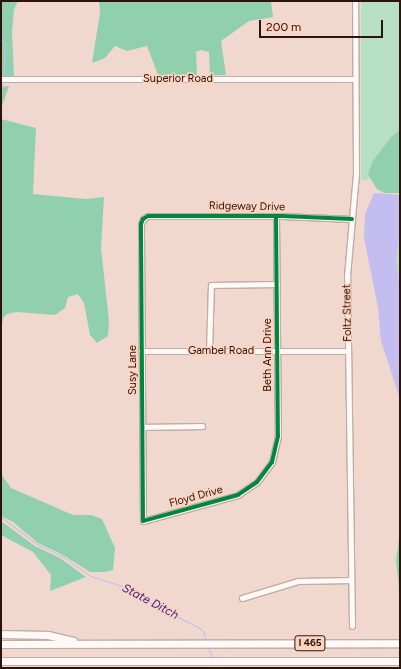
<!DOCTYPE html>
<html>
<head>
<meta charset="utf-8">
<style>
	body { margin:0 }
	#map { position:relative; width:401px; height:669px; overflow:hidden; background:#f0d8ce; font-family:Figtree,sans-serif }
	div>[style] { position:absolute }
	.green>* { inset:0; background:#b6dfc4 }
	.forest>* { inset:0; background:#91d0af }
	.water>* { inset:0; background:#c4bdf0 }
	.stream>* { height:1px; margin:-0.5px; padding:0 0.5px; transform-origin:0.5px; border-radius:0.5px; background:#c4bdf0 }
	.roads { filter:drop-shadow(1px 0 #c2aba1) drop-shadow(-1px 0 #c2aba1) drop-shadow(0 1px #c2aba1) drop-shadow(0 -1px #c2aba1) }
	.minor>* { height:5px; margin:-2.5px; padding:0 2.5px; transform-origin:2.5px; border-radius:2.5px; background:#fdf9f8 }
	.highway>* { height:7px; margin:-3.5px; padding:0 3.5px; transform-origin:3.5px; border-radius:3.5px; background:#fdf9f8 }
	.cycleway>* { height:4px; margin:-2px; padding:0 2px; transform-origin:2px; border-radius:2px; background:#00873e }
	span { translate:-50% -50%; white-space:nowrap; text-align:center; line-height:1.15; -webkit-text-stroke:3px #fdd2c1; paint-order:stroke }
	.shield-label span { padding:1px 3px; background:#fdd2c1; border:1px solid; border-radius:3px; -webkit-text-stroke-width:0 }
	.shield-label { font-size:10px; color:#2d1409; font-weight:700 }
	.street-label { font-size:11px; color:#2d1409 }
	.water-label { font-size:12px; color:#392390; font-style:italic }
	.frame { position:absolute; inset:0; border:2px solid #2d1409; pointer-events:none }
	.scale { position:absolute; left:259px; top:20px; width:124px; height:18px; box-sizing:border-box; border:2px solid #2d1409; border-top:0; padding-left:5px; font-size:12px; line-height:14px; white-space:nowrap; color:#2d1409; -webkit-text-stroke:3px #fdd2c1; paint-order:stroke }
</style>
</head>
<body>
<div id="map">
	<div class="green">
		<div style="clip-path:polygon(361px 1px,400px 1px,400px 130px,391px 137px,372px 162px,368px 180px,361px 180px)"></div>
		<div style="clip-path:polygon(400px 235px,400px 290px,396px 257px)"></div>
	</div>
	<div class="forest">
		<div style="clip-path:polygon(1px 1px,18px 1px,14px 9px,12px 32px,14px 76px,1px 76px)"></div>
		<div style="clip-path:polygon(99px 1px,271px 1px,273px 17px,249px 21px,221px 41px,226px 75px,210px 75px,209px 52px,201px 50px,196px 52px,197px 75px,158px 75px,147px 46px,127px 51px,115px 46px,105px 58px,92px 63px,100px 13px)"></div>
		<div style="clip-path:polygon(9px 86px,1px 109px,1px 87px)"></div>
		<div style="clip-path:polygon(1px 119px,36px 128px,33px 194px,86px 199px,104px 197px,101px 248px,109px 321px,108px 336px,97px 343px,90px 335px,84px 303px,78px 294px,68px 297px,65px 308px,55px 315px,17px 312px,7px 314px,3px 318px,1px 335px)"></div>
		<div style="clip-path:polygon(400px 130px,400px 193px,384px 193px,377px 189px,368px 175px,372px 162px,391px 137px)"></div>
		<div style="clip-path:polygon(1px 474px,11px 488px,73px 515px,91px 515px,102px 519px,115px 548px,113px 570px,105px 572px,90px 572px,63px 555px,38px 543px,13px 522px,1px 516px)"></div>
		<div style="clip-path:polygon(1px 521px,35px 546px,60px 558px,86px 577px,50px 591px,51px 575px,33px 552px,1px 535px)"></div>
		<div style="clip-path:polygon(400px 530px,400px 596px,396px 561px)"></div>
	</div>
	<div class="water">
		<div style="clip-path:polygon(374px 193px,400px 195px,400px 235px,396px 257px,400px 290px,400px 399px,381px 341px,378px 308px,364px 238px,365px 214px)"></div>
	</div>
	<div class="stream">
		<div style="left:1px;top:40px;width:5px;rotate:37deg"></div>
		<div style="left:5px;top:43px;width:33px;rotate:93deg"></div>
		<div style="left:1px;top:91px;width:8px;rotate:-76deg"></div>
		<div style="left:1px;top:93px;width:10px;rotate:90deg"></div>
		<div style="left:1px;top:517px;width:45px;rotate:36.9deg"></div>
		<div style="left:37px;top:544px;width:28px;rotate:26deg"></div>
		<div style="left:62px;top:556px;width:35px;rotate:35deg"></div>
		<div style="left:91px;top:576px;width:42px;rotate:18deg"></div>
		<div style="left:131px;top:589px;width:28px;rotate:35deg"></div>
		<div style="left:154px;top:605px;width:49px;rotate:26.6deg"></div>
		<div style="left:198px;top:627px;width:6px;rotate:39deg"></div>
		<div style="left:203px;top:631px;width:9px;rotate:72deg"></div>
		<div style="left:208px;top:647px;width:11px;rotate:68deg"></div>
		<div style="left:214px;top:664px;width:5px;rotate:53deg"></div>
	</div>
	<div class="roads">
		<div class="minor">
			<div style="left:1px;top:79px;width:354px"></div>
			<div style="left:276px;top:216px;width:220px;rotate:89.5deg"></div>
			<div style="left:278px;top:436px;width:27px;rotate:103deg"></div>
			<div style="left:272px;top:462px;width:25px;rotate:127deg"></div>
			<div style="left:257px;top:482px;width:23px;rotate:146deg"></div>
			<div style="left:238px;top:495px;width:98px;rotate:164.7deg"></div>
			<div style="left:143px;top:521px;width:297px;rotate:-90.4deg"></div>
			<div style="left:141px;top:224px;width:5px;rotate:-68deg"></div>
			<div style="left:143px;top:219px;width:6px;rotate:-31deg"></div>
			<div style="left:148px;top:216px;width:134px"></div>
			<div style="left:282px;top:216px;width:70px;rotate:2.5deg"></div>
			<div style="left:141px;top:351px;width:207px"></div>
			<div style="left:209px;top:351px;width:66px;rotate:-88.3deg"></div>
			<div style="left:211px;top:285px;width:66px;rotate:-0.9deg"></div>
			<div style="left:142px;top:427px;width:60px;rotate:-1deg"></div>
			<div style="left:242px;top:598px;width:59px;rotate:-16.9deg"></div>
			<div style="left:298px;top:581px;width:53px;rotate:-1.1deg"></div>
			<div style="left:352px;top:626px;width:350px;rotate:-90.8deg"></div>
			<div style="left:347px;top:276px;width:103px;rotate:-85deg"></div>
			<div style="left:356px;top:173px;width:172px;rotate:-90.3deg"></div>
		</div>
		<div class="highway">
			<div style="left:1px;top:634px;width:47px;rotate:1.2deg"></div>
			<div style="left:48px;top:635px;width:26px;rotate:13deg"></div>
			<div style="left:1px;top:644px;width:399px;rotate:-0.1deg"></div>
			<div style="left:1px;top:661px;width:399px"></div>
		</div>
	</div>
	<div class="cycleway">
		<div style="left:276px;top:216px;width:220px;rotate:89.5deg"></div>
		<div style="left:278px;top:436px;width:27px;rotate:103deg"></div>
		<div style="left:272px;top:462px;width:25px;rotate:127deg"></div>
		<div style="left:257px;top:482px;width:23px;rotate:146deg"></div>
		<div style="left:238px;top:495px;width:98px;rotate:164.7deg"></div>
		<div style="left:143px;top:521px;width:297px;rotate:-90.4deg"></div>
		<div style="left:141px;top:224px;width:5px;rotate:-68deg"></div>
		<div style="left:143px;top:219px;width:6px;rotate:-31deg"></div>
		<div style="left:148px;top:216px;width:134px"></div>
		<div style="left:282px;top:216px;width:70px;rotate:2.5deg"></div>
	</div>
	<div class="shield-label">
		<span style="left:310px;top:643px">I 465</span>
	</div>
	<div class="street-label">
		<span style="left:178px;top:79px">Superior Road</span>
		<span style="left:247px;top:207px;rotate:1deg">Ridgeway Drive</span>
		<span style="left:348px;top:313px;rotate:-91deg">Foltz Street</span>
		<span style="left:221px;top:351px">Gambel Road</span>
		<span style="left:268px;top:355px;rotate:-90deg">Beth Ann Drive</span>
		<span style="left:133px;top:370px;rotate:-90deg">Susy Lane</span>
		<span style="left:196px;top:497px;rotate:-15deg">Floyd Drive</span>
	</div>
	<div class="water-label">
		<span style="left:150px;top:602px;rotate:28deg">State Ditch</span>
	</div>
	<div class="frame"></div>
	<div class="scale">200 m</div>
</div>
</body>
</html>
